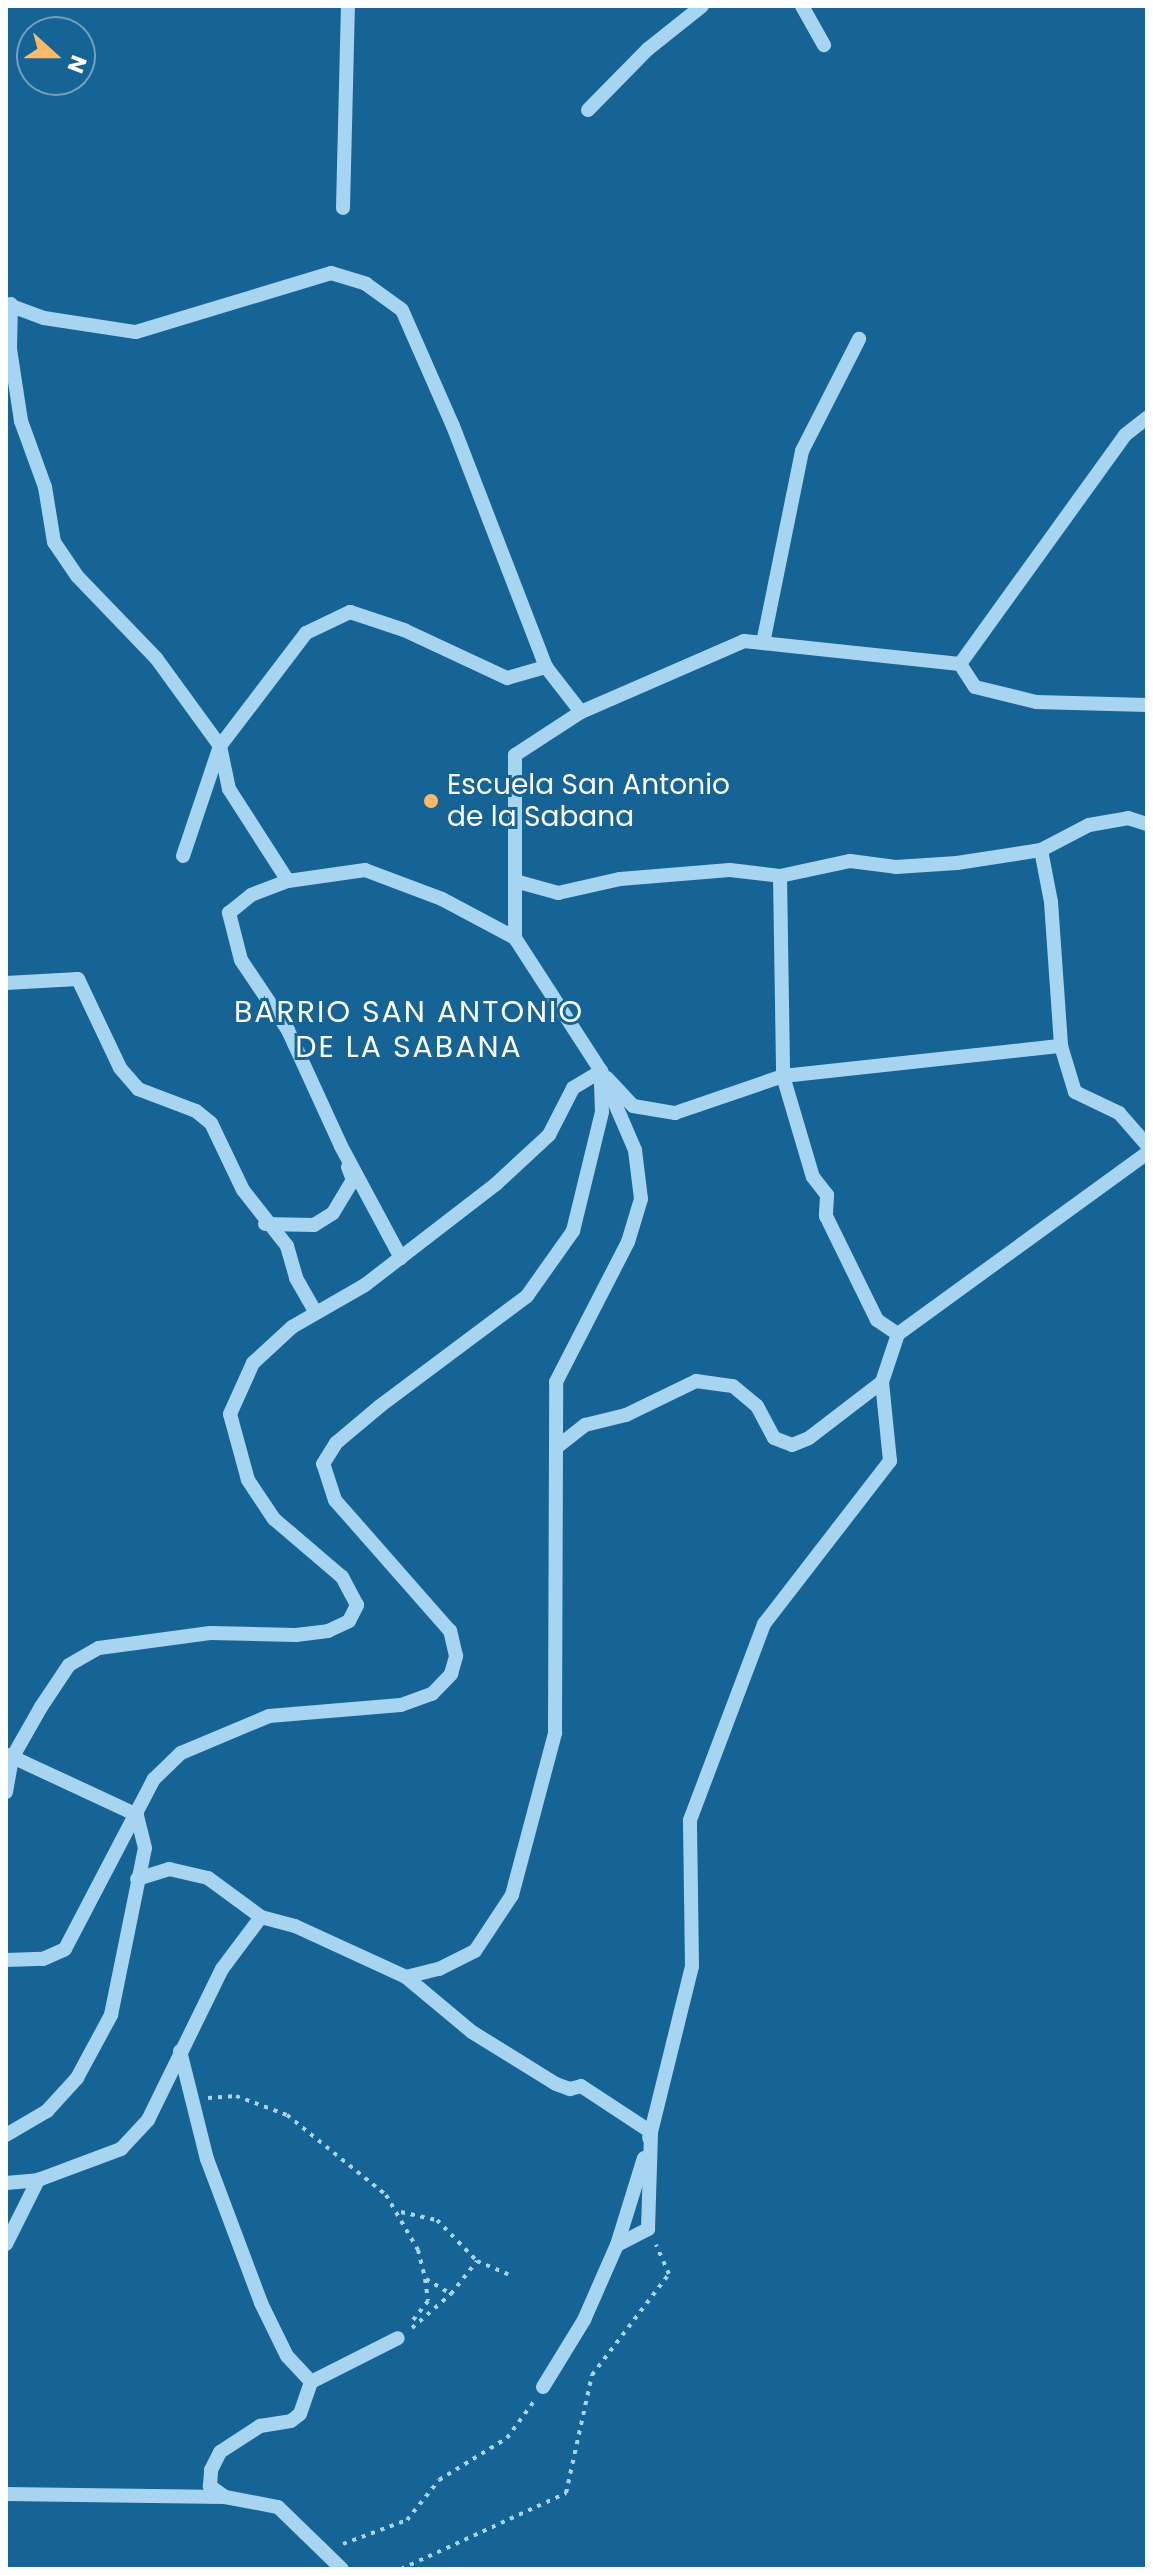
<!DOCTYPE html>
<html>
<head>
<meta charset="utf-8">
<style>
	body { margin:0 }
	#map { position:relative; width:1153px; height:2575px; overflow:hidden; background:#166396; font-family:Poppins,sans-serif }
	div>[style] { position:absolute }
	.path>* { height:4px; margin-top:-2px; transform-origin:0; background:repeating-linear-gradient(90deg,#a7d5f1 0 4px,transparent 0 10px) }
	.minor>* { height:14px; margin:-7px; padding:0 7px; transform-origin:7px; border-radius:7px; background:#a7d5f1 }
	.dots>* { width:22px; height:22px; translate:-50% -50%; box-sizing:border-box; border:4px solid #166396; border-radius:50% }
	span { translate:-50% -50%; white-space:nowrap; text-align:center; line-height:1.15; -webkit-text-stroke:6px #166396; paint-order:stroke }
	.poi-label { font-size:28px; color:#fff }
	.left { translate:0 -50%; text-align:left }
	.neighbourhood-label { font-size:30px; color:#fff; letter-spacing:2px }
	.frame { position:absolute; inset:0; border:8px solid #fff; pointer-events:none }
	.north { position:absolute; left:16px; top:16px; width:80px; height:80px; box-sizing:border-box; background:#166396; border:2px solid #73a1c0; border-radius:50%; rotate:111deg; font-size:22px; font-weight:700; line-height:32px; text-align:center; color:#fff }
	.north::after { content:''; display:block; margin:auto; width:28px; height:36px; background:#ffba68; clip-path:polygon(50% 0,100% 100%,50% 72%,0 100%) }
</style>
</head>
<body>
<div id="map">
	<div class="path">
		<div style="left:208px;top:2098px;width:28px;rotate:-4deg"></div>
		<div style="left:236px;top:2096px;width:54px;rotate:20.4deg"></div>
		<div style="left:287px;top:2115px;width:127px;rotate:38.9deg"></div>
		<div style="left:386px;top:2195px;width:64px;rotate:59.8deg"></div>
		<div style="left:418px;top:2250px;width:30px;rotate:76deg"></div>
		<div style="left:425px;top:2279px;width:22px;rotate:82deg"></div>
		<div style="left:428px;top:2301px;width:29px;rotate:128deg"></div>
		<div style="left:401px;top:2212px;width:37px;rotate:13deg"></div>
		<div style="left:437px;top:2220px;width:57px;rotate:45.7deg"></div>
		<div style="left:477px;top:2261px;width:34px;rotate:23deg"></div>
		<div style="left:426px;top:2279px;width:29px;rotate:31deg"></div>
		<div style="left:412px;top:2328px;width:52px;rotate:-41.1deg"></div>
		<div style="left:451px;top:2294px;width:42px;rotate:-51.8deg"></div>
		<div style="left:343px;top:2544px;width:68px;rotate:-20.6deg"></div>
		<div style="left:407px;top:2520px;width:51px;rotate:-51.3deg"></div>
		<div style="left:439px;top:2480px;width:80px;rotate:-31.7deg"></div>
		<div style="left:507px;top:2438px;width:47px;rotate:-53.6deg"></div>
		<div style="left:401px;top:2569px;width:182px;rotate:-24.7deg"></div>
		<div style="left:566px;top:2493px;width:121px;rotate:-77.6deg"></div>
		<div style="left:592px;top:2375px;width:127px;rotate:-52.7deg"></div>
		<div style="left:669px;top:2274px;width:32px;rotate:-114deg"></div>
	</div>
	<div class="minor">
		<div style="left:802px;top:6px;width:45px;rotate:60.6deg"></div>
		<div style="left:588px;top:110px;width:86px;rotate:-45.5deg"></div>
		<div style="left:648px;top:49px;width:69px;rotate:-38.5deg"></div>
		<div style="left:343px;top:208px;width:202px;rotate:-88.6deg"></div>
		<div style="left:6px;top:304px;width:40px;rotate:20.2deg"></div>
		<div style="left:44px;top:318px;width:93px;rotate:8.7deg"></div>
		<div style="left:136px;top:332px;width:204px;rotate:-16.8deg"></div>
		<div style="left:331px;top:273px;width:37px;rotate:17deg"></div>
		<div style="left:366px;top:284px;width:44px;rotate:35.8deg"></div>
		<div style="left:402px;top:310px;width:127px;rotate:66.3deg"></div>
		<div style="left:453px;top:426px;width:258px;rotate:68.9deg"></div>
		<div style="left:546px;top:667px;width:57px;rotate:52.1deg"></div>
		<div style="left:11px;top:304px;width:45px;rotate:91.3deg"></div>
		<div style="left:10px;top:349px;width:73px;rotate:81.3deg"></div>
		<div style="left:21px;top:421px;width:70px;rotate:70deg"></div>
		<div style="left:45px;top:487px;width:56px;rotate:80.7deg"></div>
		<div style="left:54px;top:542px;width:41px;rotate:55.9deg"></div>
		<div style="left:77px;top:576px;width:114px;rotate:46.1deg"></div>
		<div style="left:156px;top:658px;width:109px;rotate:54deg"></div>
		<div style="left:220px;top:746px;width:44px;rotate:78.2deg"></div>
		<div style="left:229px;top:789px;width:109px;rotate:57.3deg"></div>
		<div style="left:763px;top:643px;width:196px;rotate:-78.5deg"></div>
		<div style="left:802px;top:451px;width:126px;rotate:-63deg"></div>
		<div style="left:960px;top:664px;width:27px;rotate:57deg"></div>
		<div style="left:975px;top:687px;width:63px;rotate:13.8deg"></div>
		<div style="left:1036px;top:702px;width:111px;rotate:1.5deg"></div>
		<div style="left:1041px;top:850px;width:53px;rotate:79.1deg"></div>
		<div style="left:1051px;top:902px;width:144px;rotate:86deg"></div>
		<div style="left:183px;top:856px;width:116px;rotate:-71.4deg"></div>
		<div style="left:220px;top:746px;width:142px;rotate:-52.7deg"></div>
		<div style="left:306px;top:633px;width:49px;rotate:-25.5deg"></div>
		<div style="left:350px;top:612px;width:57px;rotate:18.4deg"></div>
		<div style="left:404px;top:630px;width:114px;rotate:25deg"></div>
		<div style="left:507px;top:678px;width:41px;rotate:-15.8deg"></div>
		<div style="left:780px;top:876px;width:200px;rotate:89.1deg"></div>
		<div style="left:783px;top:1076px;width:105px;rotate:73.5deg"></div>
		<div style="left:813px;top:1177px;width:23px;rotate:52deg"></div>
		<div style="left:827px;top:1195px;width:21px;rotate:93deg"></div>
		<div style="left:826px;top:1216px;width:116px;rotate:63.9deg"></div>
		<div style="left:877px;top:1320px;width:25px;rotate:34deg"></div>
		<div style="left:515px;top:881px;width:45px;rotate:15.6deg"></div>
		<div style="left:558px;top:893px;width:64px;rotate:-12.7deg"></div>
		<div style="left:620px;top:879px;width:110px;rotate:-4.7deg"></div>
		<div style="left:730px;top:870px;width:50px;rotate:6.8deg"></div>
		<div style="left:780px;top:876px;width:72px;rotate:-12.1deg"></div>
		<div style="left:850px;top:861px;width:46px;rotate:7.4deg"></div>
		<div style="left:896px;top:867px;width:61px;rotate:-3.8deg"></div>
		<div style="left:957px;top:863px;width:85px;rotate:-8.8deg"></div>
		<div style="left:1041px;top:850px;width:54px;rotate:-27.5deg"></div>
		<div style="left:1089px;top:825px;width:40px;rotate:-10deg"></div>
		<div style="left:1128px;top:818px;width:20px;rotate:18deg"></div>
		<div style="left:6px;top:983px;width:72px;rotate:-3.2deg"></div>
		<div style="left:78px;top:979px;width:98px;rotate:64.7deg"></div>
		<div style="left:120px;top:1068px;width:28px;rotate:49deg"></div>
		<div style="left:138px;top:1089px;width:62px;rotate:20.8deg"></div>
		<div style="left:196px;top:1111px;width:19px;rotate:39deg"></div>
		<div style="left:211px;top:1123px;width:74px;rotate:64.5deg"></div>
		<div style="left:243px;top:1190px;width:71px;rotate:51.8deg"></div>
		<div style="left:287px;top:1246px;width:33px;rotate:74deg"></div>
		<div style="left:296px;top:1278px;width:40px;rotate:60.3deg"></div>
		<div style="left:607px;top:1078px;width:38px;rotate:47deg"></div>
		<div style="left:633px;top:1106px;width:43px;rotate:9.5deg"></div>
		<div style="left:675px;top:1113px;width:114px;rotate:-18.9deg"></div>
		<div style="left:783px;top:1076px;width:280px;rotate:-6.2deg"></div>
		<div style="left:1061px;top:1046px;width:48px;rotate:73.1deg"></div>
		<div style="left:1075px;top:1092px;width:49px;rotate:25.5deg"></div>
		<div style="left:1119px;top:1113px;width:43px;rotate:48.8deg"></div>
		<div style="left:265px;top:1224px;width:49px;rotate:1.2deg"></div>
		<div style="left:314px;top:1225px;width:22px;rotate:-32deg"></div>
		<div style="left:333px;top:1213px;width:39px;rotate:-59deg"></div>
		<div style="left:353px;top:1180px;width:14px;rotate:-111deg"></div>
		<div style="left:401px;top:1258px;width:127px;rotate:-118.2deg"></div>
		<div style="left:341px;top:1146px;width:128px;rotate:-114.6deg"></div>
		<div style="left:288px;top:1030px;width:84px;rotate:-123.9deg"></div>
		<div style="left:241px;top:960px;width:49px;rotate:-104.3deg"></div>
		<div style="left:229px;top:913px;width:28px;rotate:-39deg"></div>
		<div style="left:251px;top:895px;width:40px;rotate:-21deg"></div>
		<div style="left:288px;top:881px;width:78px;rotate:-8.1deg"></div>
		<div style="left:365px;top:870px;width:82px;rotate:20.6deg"></div>
		<div style="left:442px;top:899px;width:83px;rotate:28.1deg"></div>
		<div style="left:557px;top:1447px;width:36px;rotate:-38deg"></div>
		<div style="left:585px;top:1425px;width:42px;rotate:-13.7deg"></div>
		<div style="left:626px;top:1415px;width:78px;rotate:-25.9deg"></div>
		<div style="left:696px;top:1381px;width:37px;rotate:8deg"></div>
		<div style="left:733px;top:1386px;width:31px;rotate:40deg"></div>
		<div style="left:757px;top:1406px;width:36px;rotate:62deg"></div>
		<div style="left:774px;top:1438px;width:19px;rotate:21deg"></div>
		<div style="left:792px;top:1445px;width:18px;rotate:-22deg"></div>
		<div style="left:809px;top:1438px;width:92px;rotate:-37.5deg"></div>
		<div style="left:8px;top:1755px;width:142px;rotate:24.9deg"></div>
		<div style="left:6px;top:1792px;width:35px;rotate:-80deg"></div>
		<div style="left:12px;top:1758px;width:59px;rotate:-60.4deg"></div>
		<div style="left:41px;top:1707px;width:50px;rotate:-56.3deg"></div>
		<div style="left:69px;top:1665px;width:34px;rotate:-30deg"></div>
		<div style="left:99px;top:1648px;width:112px;rotate:-7.7deg"></div>
		<div style="left:210px;top:1633px;width:86px;rotate:1.3deg"></div>
		<div style="left:296px;top:1635px;width:32px;rotate:-7deg"></div>
		<div style="left:328px;top:1631px;width:23px;rotate:-25deg"></div>
		<div style="left:349px;top:1621px;width:18px;rotate:-63deg"></div>
		<div style="left:357px;top:1605px;width:32px;rotate:-118deg"></div>
		<div style="left:342px;top:1577px;width:89px;rotate:-139.5deg"></div>
		<div style="left:274px;top:1519px;width:47px;rotate:-123.7deg"></div>
		<div style="left:248px;top:1480px;width:68px;rotate:-105.3deg"></div>
		<div style="left:230px;top:1414px;width:56px;rotate:-65.7deg"></div>
		<div style="left:253px;top:1363px;width:53px;rotate:-42.7deg"></div>
		<div style="left:292px;top:1327px;width:84px;rotate:-29.9deg"></div>
		<div style="left:365px;top:1285px;width:165px;rotate:-37.6deg"></div>
		<div style="left:496px;top:1184px;width:72px;rotate:-42.8deg"></div>
		<div style="left:549px;top:1135px;width:53px;rotate:-62.9deg"></div>
		<div style="left:573px;top:1088px;width:33px;rotate:-31deg"></div>
		<div style="left:137px;top:1879px;width:34px;rotate:-17deg"></div>
		<div style="left:169px;top:1869px;width:40px;rotate:13deg"></div>
		<div style="left:208px;top:1878px;width:66px;rotate:36.3deg"></div>
		<div style="left:261px;top:1917px;width:35px;rotate:15deg"></div>
		<div style="left:295px;top:1926px;width:122px;rotate:24.7deg"></div>
		<div style="left:406px;top:1977px;width:34px;rotate:-14deg"></div>
		<div style="left:439px;top:1969px;width:40px;rotate:-26.6deg"></div>
		<div style="left:475px;top:1951px;width:67px;rotate:-56.5deg"></div>
		<div style="left:512px;top:1895px;width:168px;rotate:-75.1deg"></div>
		<div style="left:555px;top:1733px;width:351px;rotate:-89.8deg"></div>
		<div style="left:556px;top:1382px;width:157px;rotate:-62.8deg"></div>
		<div style="left:628px;top:1242px;width:45px;rotate:-73.2deg"></div>
		<div style="left:641px;top:1199px;width:49px;rotate:-97deg"></div>
		<div style="left:635px;top:1150px;width:86px;rotate:-113.3deg"></div>
		<div style="left:601px;top:1071px;width:158px;rotate:-122.9deg"></div>
		<div style="left:515px;top:938px;width:183px;rotate:-90deg"></div>
		<div style="left:515px;top:755px;width:79px;rotate:-33.1deg"></div>
		<div style="left:581px;top:712px;width:178px;rotate:-23.5deg"></div>
		<div style="left:744px;top:641px;width:217px;rotate:6.1deg"></div>
		<div style="left:960px;top:664px;width:282px;rotate:-54.2deg"></div>
		<div style="left:1125px;top:435px;width:28px;rotate:-38deg"></div>
		<div style="left:6px;top:1960px;width:37px;rotate:-2deg"></div>
		<div style="left:43px;top:1959px;width:24px;rotate:-24deg"></div>
		<div style="left:65px;top:1949px;width:192px;rotate:-62.4deg"></div>
		<div style="left:154px;top:1779px;width:37px;rotate:-44deg"></div>
		<div style="left:181px;top:1753px;width:95px;rotate:-22.8deg"></div>
		<div style="left:269px;top:1716px;width:132px;rotate:-4.8deg"></div>
		<div style="left:401px;top:1705px;width:33px;rotate:-20deg"></div>
		<div style="left:432px;top:1694px;width:28px;rotate:-46deg"></div>
		<div style="left:451px;top:1674px;width:19px;rotate:-74deg"></div>
		<div style="left:456px;top:1656px;width:26px;rotate:-103deg"></div>
		<div style="left:450px;top:1631px;width:174px;rotate:-131.3deg"></div>
		<div style="left:335px;top:1500px;width:38px;rotate:-108deg"></div>
		<div style="left:323px;top:1464px;width:25px;rotate:-58deg"></div>
		<div style="left:336px;top:1443px;width:57px;rotate:-40.1deg"></div>
		<div style="left:380px;top:1406px;width:184px;rotate:-36.8deg"></div>
		<div style="left:527px;top:1296px;width:80px;rotate:-54.7deg"></div>
		<div style="left:573px;top:1231px;width:122px;rotate:-76.3deg"></div>
		<div style="left:602px;top:1112px;width:32px;rotate:-92deg"></div>
		<div style="left:406px;top:1977px;width:86px;rotate:39.8deg"></div>
		<div style="left:472px;top:2032px;width:99px;rotate:31.8deg"></div>
		<div style="left:556px;top:2084px;width:15px;rotate:20deg"></div>
		<div style="left:570px;top:2089px;width:11px;rotate:-15deg"></div>
		<div style="left:581px;top:2086px;width:84px;rotate:33.3deg"></div>
		<div style="left:651px;top:2132px;width:6px;rotate:108deg"></div>
		<div style="left:180px;top:2051px;width:111px;rotate:76deg"></div>
		<div style="left:207px;top:2159px;width:154px;rotate:69.4deg"></div>
		<div style="left:261px;top:2303px;width:59px;rotate:63.9deg"></div>
		<div style="left:287px;top:2356px;width:35px;rotate:47deg"></div>
		<div style="left:6px;top:2135px;width:48px;rotate:-30.3deg"></div>
		<div style="left:47px;top:2111px;width:45px;rotate:-47.7deg"></div>
		<div style="left:77px;top:2078px;width:72px;rotate:-61.6deg"></div>
		<div style="left:111px;top:2015px;width:170px;rotate:-78.5deg"></div>
		<div style="left:145px;top:1848px;width:34px;rotate:-104deg"></div>
		<div style="left:6px;top:2183px;width:32px;rotate:-5deg"></div>
		<div style="left:38px;top:2180px;width:89px;rotate:-20.5deg"></div>
		<div style="left:121px;top:2149px;width:40px;rotate:-47deg"></div>
		<div style="left:148px;top:2120px;width:168px;rotate:-63.9deg"></div>
		<div style="left:222px;top:1969px;width:65px;rotate:-53.1deg"></div>
		<div style="left:6px;top:2244px;width:72px;rotate:-63.4deg"></div>
		<div style="left:617px;top:2245px;width:91px;rotate:-72.8deg"></div>
		<div style="left:543px;top:2387px;width:79px;rotate:-58.5deg"></div>
		<div style="left:584px;top:2320px;width:82px;rotate:-66.3deg"></div>
		<div style="left:617px;top:2245px;width:35px;rotate:-27deg"></div>
		<div style="left:648px;top:2229px;width:97px;rotate:-88.2deg"></div>
		<div style="left:651px;top:2132px;width:171px;rotate:-76.1deg"></div>
		<div style="left:692px;top:1966px;width:146px;rotate:-90.8deg"></div>
		<div style="left:690px;top:1820px;width:210px;rotate:-69.3deg"></div>
		<div style="left:764px;top:1624px;width:206px;rotate:-52.3deg"></div>
		<div style="left:890px;top:1461px;width:79px;rotate:-95.8deg"></div>
		<div style="left:882px;top:1382px;width:51px;rotate:-71.6deg"></div>
		<div style="left:898px;top:1334px;width:308px;rotate:-36deg"></div>
		<div style="left:6px;top:2494px;width:219px;rotate:0.8deg"></div>
		<div style="left:225px;top:2497px;width:54px;rotate:10.7deg"></div>
		<div style="left:278px;top:2507px;width:89px;rotate:44.1deg"></div>
		<div style="left:225px;top:2497px;width:19px;rotate:-144deg"></div>
		<div style="left:210px;top:2486px;width:16px;rotate:-86deg"></div>
		<div style="left:211px;top:2470px;width:20px;rotate:-63deg"></div>
		<div style="left:220px;top:2452px;width:48px;rotate:-33deg"></div>
		<div style="left:260px;top:2426px;width:31px;rotate:-9deg"></div>
		<div style="left:291px;top:2421px;width:11px;rotate:-38deg"></div>
		<div style="left:300px;top:2414px;width:34px;rotate:-71deg"></div>
		<div style="left:311px;top:2382px;width:97px;rotate:-26.8deg"></div>
	</div>
	<div class="dots">
		<div style="left:431px;top:801px;background:#ffba68"></div>
	</div>
	<div class="poi-label">
		<span class="left" style="left:447px;top:801px">Escuela San Antonio<br>de la Sabana</span>
	</div>
	<div class="neighbourhood-label">
		<span style="left:409px;top:1029px">BARRIO SAN ANTONIO<br>DE LA SABANA</span>
	</div>
	<div class="frame"></div>
	<div class="north">N</div>
</div>
</body>
</html>
